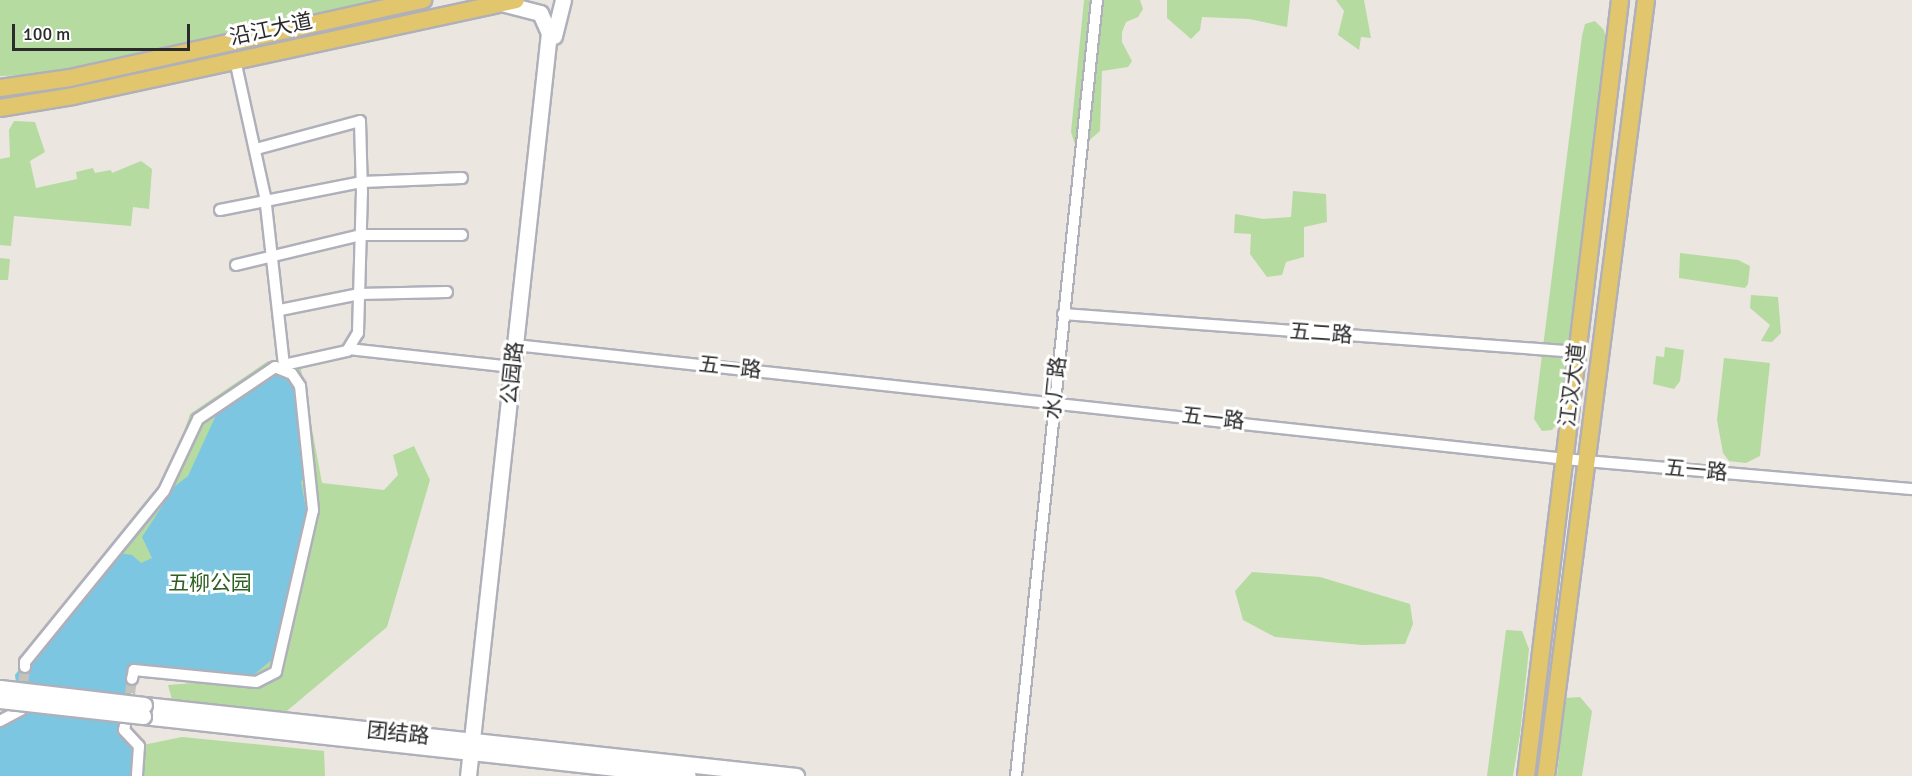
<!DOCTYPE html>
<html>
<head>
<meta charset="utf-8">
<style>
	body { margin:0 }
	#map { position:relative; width:1912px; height:776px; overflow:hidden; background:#ebe6df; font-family:Signika,"Noto Sans SC",sans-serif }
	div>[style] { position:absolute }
	.green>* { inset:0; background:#b5dba1 }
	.water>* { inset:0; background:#7dc6e1 }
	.street-tunnel>* { height:10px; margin-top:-5px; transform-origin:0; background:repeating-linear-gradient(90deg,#c5c1bb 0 10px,transparent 0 15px) }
	.roads { filter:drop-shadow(2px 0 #afb0ba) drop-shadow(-2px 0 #afb0ba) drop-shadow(0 2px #afb0ba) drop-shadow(0 -2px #afb0ba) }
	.street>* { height:10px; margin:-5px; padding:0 5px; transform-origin:5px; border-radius:5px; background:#fff }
	.secondary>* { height:15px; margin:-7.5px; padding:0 7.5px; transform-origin:7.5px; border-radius:7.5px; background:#fff }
	.primary>* { height:16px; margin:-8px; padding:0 8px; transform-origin:8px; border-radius:8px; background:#e1c66d }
	.bridges { filter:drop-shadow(2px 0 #afb0ba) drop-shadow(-2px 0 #afb0ba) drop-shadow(0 2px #afb0ba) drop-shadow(0 -2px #afb0ba) }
	.secondary-bridge>* { height:15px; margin:-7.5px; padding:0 7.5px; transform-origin:7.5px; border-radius:7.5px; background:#fff }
	span { translate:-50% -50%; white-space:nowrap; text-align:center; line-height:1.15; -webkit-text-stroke:6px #fff; paint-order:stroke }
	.street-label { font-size:21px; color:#2b2b2b }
	.park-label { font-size:21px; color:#2f6023 }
	.scale { position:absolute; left:12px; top:24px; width:178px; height:27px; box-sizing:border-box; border:3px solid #2b2b2b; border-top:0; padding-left:8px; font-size:18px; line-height:21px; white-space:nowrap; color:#2b2b2b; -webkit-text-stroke:4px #fff; paint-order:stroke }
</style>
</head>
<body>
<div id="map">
	<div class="green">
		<div style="clip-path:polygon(0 0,377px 0,90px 73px,0 76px)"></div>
		<div style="clip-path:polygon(1084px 0,1140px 0,1143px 9px,1138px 17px,1126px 22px,1122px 32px,1122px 42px,1132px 61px,1128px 67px,1102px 71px,1100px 131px,1077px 151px,1071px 132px)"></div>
		<div style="clip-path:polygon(1167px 0,1290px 0,1287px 27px,1249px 19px,1202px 17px,1200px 30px,1191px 39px,1167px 18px)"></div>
		<div style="clip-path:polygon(1336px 0,1364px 0,1371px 38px,1361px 37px,1359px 50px,1338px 35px,1344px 11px)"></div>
		<div style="clip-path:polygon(1595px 21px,1604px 30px,1607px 45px,1558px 423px,1552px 430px,1542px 431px,1534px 419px,1582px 36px,1585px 24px)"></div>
		<div style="clip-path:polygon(14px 121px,35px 122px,45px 152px,30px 161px,36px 188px,77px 179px,76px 172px,93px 168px,95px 173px,111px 170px,112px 173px,141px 161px,152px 169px,149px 209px,133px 207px,131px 226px,14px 216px,11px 246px,0 245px,0 159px,10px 157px,9px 130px)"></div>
		<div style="clip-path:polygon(1293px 191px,1326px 194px,1327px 222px,1304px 227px,1304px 257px,1286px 262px,1282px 275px,1267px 277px,1250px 254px,1251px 234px,1234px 233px,1235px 214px,1263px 219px,1291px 217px)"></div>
		<div style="clip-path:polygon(1680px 253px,1738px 260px,1750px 266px,1748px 284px,1745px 288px,1679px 278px)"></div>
		<div style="clip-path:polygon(0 258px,10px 259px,8px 280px,0 280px)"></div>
		<div style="clip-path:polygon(1751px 295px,1778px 297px,1781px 333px,1772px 342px,1761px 341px,1770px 325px,1750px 308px)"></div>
		<div style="clip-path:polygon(1665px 347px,1684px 350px,1680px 381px,1674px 389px,1653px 384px,1656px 356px,1664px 357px)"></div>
		<div style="clip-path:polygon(1724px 358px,1770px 363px,1760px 456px,1746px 463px,1729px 461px,1723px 453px,1717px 420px)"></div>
		<div style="clip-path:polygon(268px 361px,300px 364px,322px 483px,384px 490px,398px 475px,393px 455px,414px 446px,430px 480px,387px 627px,282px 715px,173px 703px,168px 685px,241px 679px,135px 676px,124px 730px,138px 746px,182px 737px,324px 751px,325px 776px,0 776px,0 727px,21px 710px,15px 675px,164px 491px,190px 414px)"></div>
		<div style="clip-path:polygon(1252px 572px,1320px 577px,1410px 604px,1413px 624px,1405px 644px,1362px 645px,1275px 637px,1243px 620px,1235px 591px)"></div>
		<div style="clip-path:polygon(1506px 630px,1522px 631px,1529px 649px,1520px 734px,1513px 776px,1487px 776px)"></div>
		<div style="clip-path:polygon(1580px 697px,1592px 711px,1582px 776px,1557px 776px,1565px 698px)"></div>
	</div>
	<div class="water">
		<div style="clip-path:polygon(267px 375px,289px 376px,293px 383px,308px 462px,306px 478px,301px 481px,307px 515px,274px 658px,249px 679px,135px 664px,124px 730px,139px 746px,136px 776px,0 776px,0 727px,21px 710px,15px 675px,112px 552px,132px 555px,141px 563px,152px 558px,142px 537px,175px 486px,188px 476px,217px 413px)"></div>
	</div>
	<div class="street-tunnel">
		<div style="left:22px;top:696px;width:29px;rotate:-84deg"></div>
		<div style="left:128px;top:708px;width:29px;rotate:-82deg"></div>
	</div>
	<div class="roads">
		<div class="street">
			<div style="left:235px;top:60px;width:139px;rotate:77.6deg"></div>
			<div style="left:265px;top:196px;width:170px;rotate:83.6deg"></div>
			<div style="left:284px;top:365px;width:65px;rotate:-12.5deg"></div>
			<div style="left:347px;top:351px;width:21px;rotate:-59deg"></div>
			<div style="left:358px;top:333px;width:140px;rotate:-88.4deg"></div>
			<div style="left:362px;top:193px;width:72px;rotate:-91.6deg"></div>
			<div style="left:360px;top:121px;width:108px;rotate:164.9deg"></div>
			<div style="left:220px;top:210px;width:145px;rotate:-11.2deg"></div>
			<div style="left:362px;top:182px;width:100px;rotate:-2.3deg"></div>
			<div style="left:236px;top:265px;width:129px;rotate:-13.5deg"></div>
			<div style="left:361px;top:235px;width:101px"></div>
			<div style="left:280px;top:310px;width:81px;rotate:-11.4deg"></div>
			<div style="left:359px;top:294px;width:88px;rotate:-1.3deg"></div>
			<div style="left:1063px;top:314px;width:516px;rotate:4.22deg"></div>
			<div style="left:515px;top:345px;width:1076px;rotate:6.19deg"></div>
			<div style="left:1585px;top:461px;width:328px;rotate:4.9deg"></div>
			<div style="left:349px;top:349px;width:164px;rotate:6.3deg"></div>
			<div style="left:25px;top:667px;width:5px;rotate:-90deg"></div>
			<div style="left:25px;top:662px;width:220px;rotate:-50.9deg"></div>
			<div style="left:164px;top:491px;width:80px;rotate:-64.7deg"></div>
			<div style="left:198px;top:419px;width:93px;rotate:-34deg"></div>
			<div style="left:275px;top:367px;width:18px;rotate:22deg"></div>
			<div style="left:292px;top:374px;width:14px;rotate:56deg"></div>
			<div style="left:300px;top:386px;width:125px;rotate:84deg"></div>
			<div style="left:313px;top:510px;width:166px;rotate:102.9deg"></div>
			<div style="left:276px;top:672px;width:22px;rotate:153deg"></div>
			<div style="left:256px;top:682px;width:123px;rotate:-174.4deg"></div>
			<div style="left:134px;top:670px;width:9px;rotate:103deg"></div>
			<div style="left:0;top:721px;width:24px;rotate:-28deg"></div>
			<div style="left:125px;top:725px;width:5px;rotate:101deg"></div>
			<div style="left:124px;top:730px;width:22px;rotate:47deg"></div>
			<div style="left:139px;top:746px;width:30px;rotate:94deg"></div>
			<div style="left:1016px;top:776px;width:780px;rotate:-84.04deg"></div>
		</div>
		<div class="secondary">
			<div style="left:554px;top:36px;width:37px;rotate:-76deg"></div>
			<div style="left:144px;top:705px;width:656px;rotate:6.21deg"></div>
			<div style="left:143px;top:716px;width:548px;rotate:6.28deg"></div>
			<div style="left:468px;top:776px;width:747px;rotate:-83.78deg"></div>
			<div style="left:549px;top:33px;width:22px;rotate:-114deg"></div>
			<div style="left:540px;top:13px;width:40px;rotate:-165.6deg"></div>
		</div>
		<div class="primary">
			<div style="left:0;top:88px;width:71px;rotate:-8.1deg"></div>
			<div style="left:70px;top:78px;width:362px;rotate:-12.5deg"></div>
			<div style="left:0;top:108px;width:74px;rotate:-9.3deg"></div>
			<div style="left:73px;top:96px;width:453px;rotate:-12.2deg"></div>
			<div style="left:1526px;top:776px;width:782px;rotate:-83.09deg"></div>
			<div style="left:1546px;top:776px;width:782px;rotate:-82.66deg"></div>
		</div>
	</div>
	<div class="bridges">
		<div class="secondary-bridge">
			<div style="left:0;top:688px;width:145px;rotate:6.7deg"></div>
			<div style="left:0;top:700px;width:144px;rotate:6.4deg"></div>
		</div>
	</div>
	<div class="street-label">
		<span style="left:271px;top:29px;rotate:-12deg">沿江大道</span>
		<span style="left:1321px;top:333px;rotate:4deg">五二路</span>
		<span style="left:730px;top:367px;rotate:6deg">五一路</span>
		<span style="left:512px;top:373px;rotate:-84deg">公园路</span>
		<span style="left:1572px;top:385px;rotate:-83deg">江汉大道</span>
		<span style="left:1055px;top:388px;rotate:-84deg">水厂路</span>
		<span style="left:1213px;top:418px;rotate:6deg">五一路</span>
		<span style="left:1696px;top:470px;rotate:5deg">五一路</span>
		<span style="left:398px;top:733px;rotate:6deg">团结路</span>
	</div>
	<div class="park-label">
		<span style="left:210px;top:583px">五柳公园</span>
	</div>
	<div class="scale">100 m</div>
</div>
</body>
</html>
